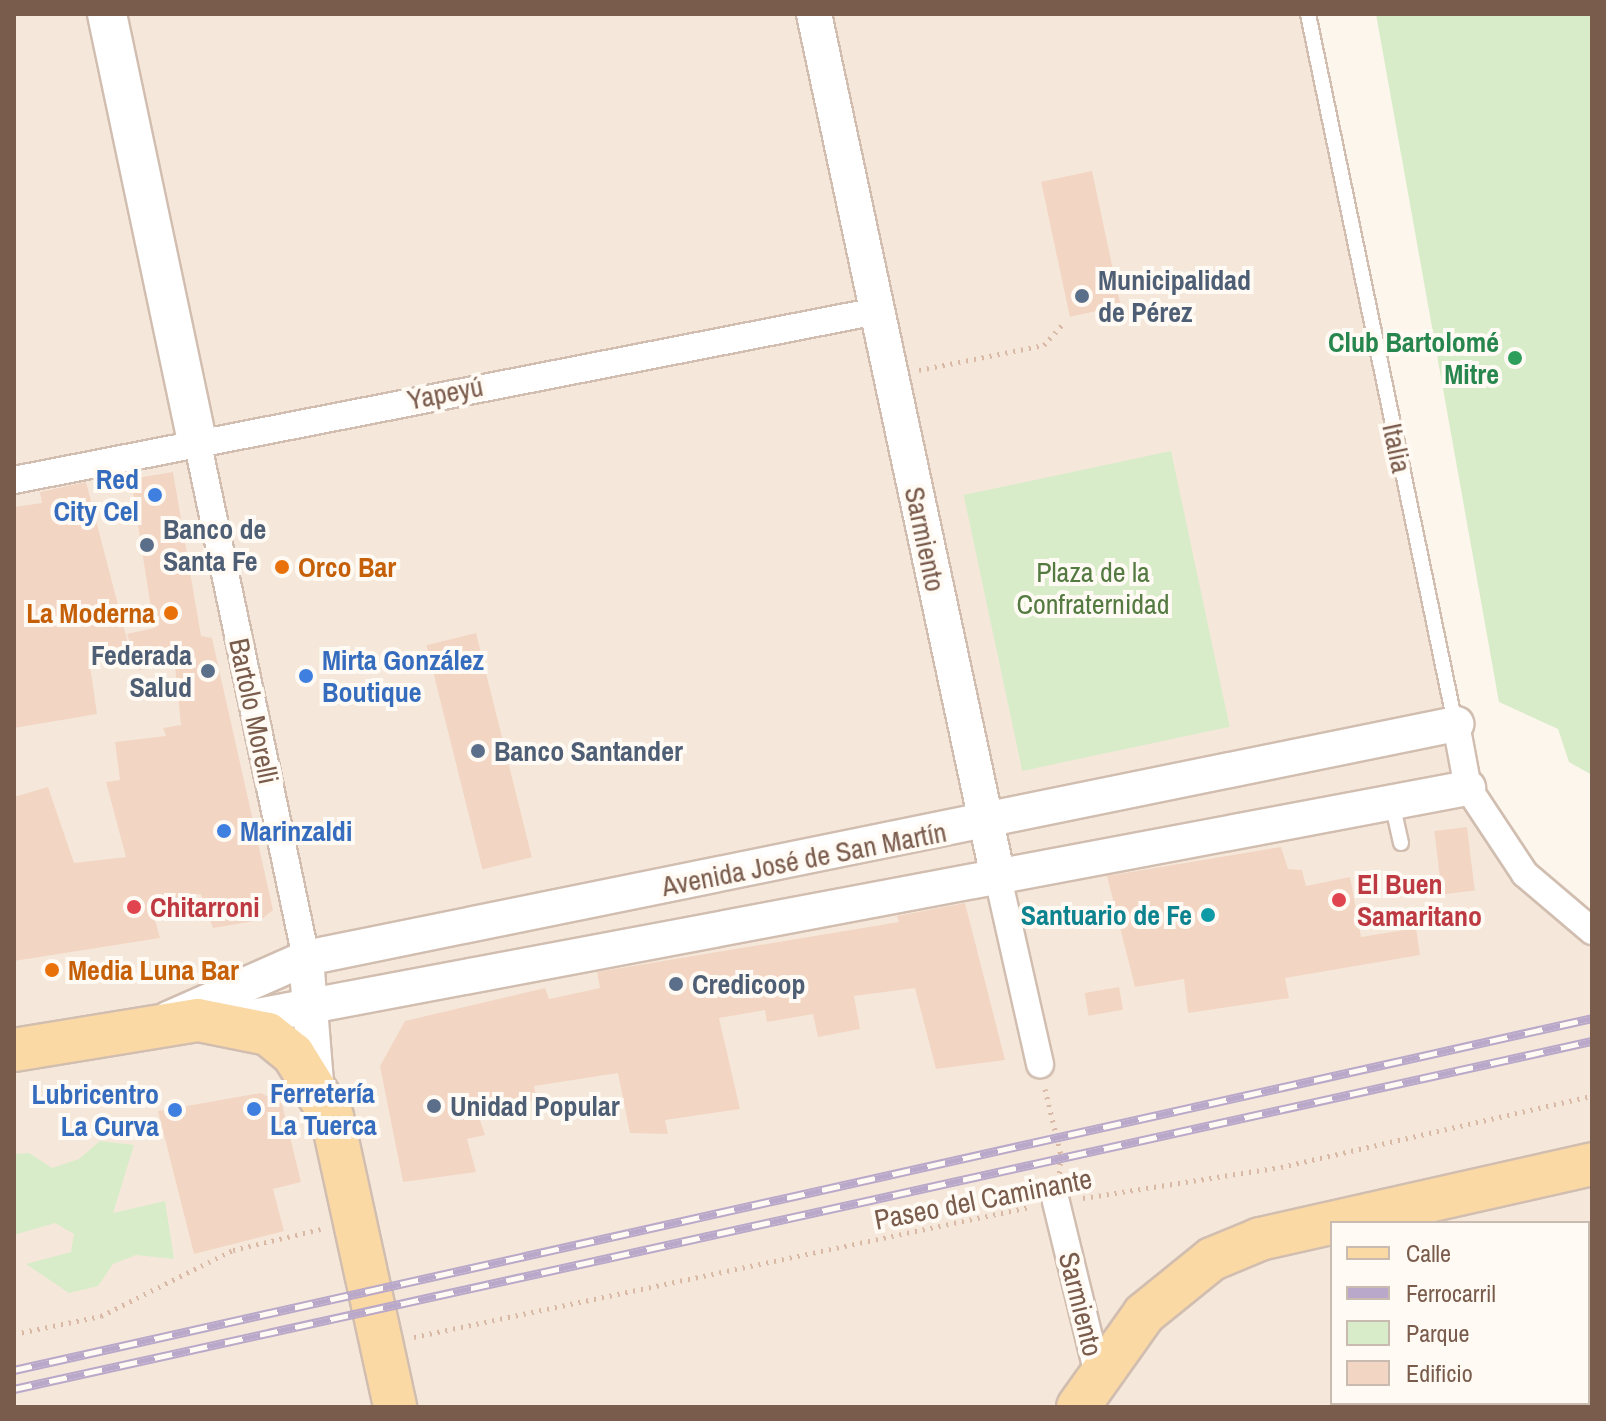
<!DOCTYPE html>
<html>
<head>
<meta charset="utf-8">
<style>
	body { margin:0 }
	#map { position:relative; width:1606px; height:1421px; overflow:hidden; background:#fdf6ec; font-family:"Archivo Narrow",sans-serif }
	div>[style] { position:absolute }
	.residential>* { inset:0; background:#f5e8da }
	.green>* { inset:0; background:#d8ecc9; transform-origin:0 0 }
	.building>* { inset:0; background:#f3d5c3; transform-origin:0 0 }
	.path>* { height:5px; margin-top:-2.5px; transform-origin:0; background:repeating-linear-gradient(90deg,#d9b8a5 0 2px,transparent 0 8px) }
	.roads { filter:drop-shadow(2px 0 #d1beb0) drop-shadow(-2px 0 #d1beb0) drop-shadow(0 2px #d1beb0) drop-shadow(0 -2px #d1beb0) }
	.service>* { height:14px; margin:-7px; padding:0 7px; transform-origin:7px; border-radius:7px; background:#fff }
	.minor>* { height:26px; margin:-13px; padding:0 13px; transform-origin:13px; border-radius:13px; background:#fff }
	.tertiary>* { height:34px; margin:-17px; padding:0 17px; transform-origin:17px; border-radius:17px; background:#fff }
	.secondary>* { height:38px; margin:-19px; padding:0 19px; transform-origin:19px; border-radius:19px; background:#fff }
	.primary>* { height:42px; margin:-21px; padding:0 21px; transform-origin:21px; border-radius:21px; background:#fbd9a5 }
	.rail>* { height:9px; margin-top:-4.5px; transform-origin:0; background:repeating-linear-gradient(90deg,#fffaf3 0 18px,#b9a8c9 0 36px); box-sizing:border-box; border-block:2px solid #b9a8c9 }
	.dots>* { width:22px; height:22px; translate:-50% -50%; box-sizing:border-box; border:4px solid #fffaf3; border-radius:50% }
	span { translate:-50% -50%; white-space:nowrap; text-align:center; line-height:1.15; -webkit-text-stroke:8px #fffaf3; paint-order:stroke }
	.service-label { font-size:28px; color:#4e5e75; font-weight:700 }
	.left { translate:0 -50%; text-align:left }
	.right { translate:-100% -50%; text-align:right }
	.leisure-label { font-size:28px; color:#27864d; font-weight:700 }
	.street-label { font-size:28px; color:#7a5c4d }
	.shop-label { font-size:28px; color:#366cbe; font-weight:700 }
	.food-label { font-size:28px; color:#c56008; font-weight:700 }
	.park-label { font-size:28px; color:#537a41 }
	.health-label { font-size:28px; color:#be3a42; font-weight:700 }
	.culture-label { font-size:28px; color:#0d838f; font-weight:700 }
	.frame { position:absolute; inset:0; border:16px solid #7a5c4d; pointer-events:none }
	.legend { position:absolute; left:1330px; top:1221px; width:260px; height:184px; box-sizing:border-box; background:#fffaf3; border:2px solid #cabbb1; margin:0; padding:10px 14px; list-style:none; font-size:24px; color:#7a5c4d }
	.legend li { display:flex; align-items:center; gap:16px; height:40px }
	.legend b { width:40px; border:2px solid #cabbb1 }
</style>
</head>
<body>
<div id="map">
	<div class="residential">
		<div style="clip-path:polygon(evenodd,14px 14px,1308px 14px,1468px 788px,1592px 933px,1592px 1407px,14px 1407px,14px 14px,1332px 1223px,1588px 1223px,1588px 1403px,1332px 1403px,1332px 1223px)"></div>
	</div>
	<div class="green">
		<div style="clip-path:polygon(1376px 14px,1592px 14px,1592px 775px,1569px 762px,1558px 729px,1499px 702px)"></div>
		<div style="left:1171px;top:451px;width:282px;height:212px;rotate:78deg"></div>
		<div style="clip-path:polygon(100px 1141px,134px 1145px,113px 1213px,165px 1201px,174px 1259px,136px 1255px,113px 1264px,98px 1286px,69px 1293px,26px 1264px,71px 1252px,74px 1234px,55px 1223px,14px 1235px,14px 1154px,29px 1153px,52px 1168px,79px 1159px)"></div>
	</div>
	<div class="building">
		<div style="left:1092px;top:171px;width:138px;height:52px;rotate:78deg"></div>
		<div style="clip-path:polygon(173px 472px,201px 636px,212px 638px,273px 910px,261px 920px,213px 928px,201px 894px,150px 902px,160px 938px,14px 961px,14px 797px,48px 787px,74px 863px,126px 857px,106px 782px,120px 780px,115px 742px,166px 736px,163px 728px,181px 725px,175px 666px,139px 670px,127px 634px,154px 628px,131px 479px)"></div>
		<div style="clip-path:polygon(86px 482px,130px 651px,89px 659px,97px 714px,14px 728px,14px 507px,42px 503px,40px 492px)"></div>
		<div style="left:476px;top:633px;width:231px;height:51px;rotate:76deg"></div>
		<div style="left:1467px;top:827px;width:64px;height:33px;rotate:83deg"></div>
		<div style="clip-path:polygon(1281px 847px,1288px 869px,1302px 870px,1306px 886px,1350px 877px,1361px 937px,1416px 928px,1420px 955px,1285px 978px,1289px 998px,1188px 1013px,1184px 979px,1135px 987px,1107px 876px)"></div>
		<div style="clip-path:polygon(965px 903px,1005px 1060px,936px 1069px,915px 988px,854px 996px,860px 1029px,818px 1037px,813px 1014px,767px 1022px,765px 1010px,719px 1018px,740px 1109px,665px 1120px,668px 1134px,630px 1133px,618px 1073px,534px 1086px,537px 1100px,476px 1108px,485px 1135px,467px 1139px,476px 1172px,403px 1182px,380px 1066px,405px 1021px,545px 988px,549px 999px,600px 988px,597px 972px,899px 922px,897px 916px)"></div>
		<div style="left:1119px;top:987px;width:23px;height:35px;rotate:80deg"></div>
		<div style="clip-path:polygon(261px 1093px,282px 1104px,301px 1182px,273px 1189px,284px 1231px,194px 1254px,158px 1111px)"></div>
	</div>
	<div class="path">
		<div style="left:919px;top:370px;width:127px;rotate:-11.3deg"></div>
		<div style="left:1044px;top:345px;width:27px;rotate:-48deg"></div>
		<div style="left:1045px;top:1089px;width:68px;rotate:76.4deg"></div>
		<div style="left:1061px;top:1155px;width:22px;rotate:95deg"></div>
		<div style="left:1083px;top:1198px;width:200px;rotate:-8.9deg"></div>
		<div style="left:1281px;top:1167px;width:319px;rotate:-12.9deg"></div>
		<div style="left:14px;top:1334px;width:89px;rotate:-11.7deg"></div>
		<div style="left:101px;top:1316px;width:148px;rotate:-26.6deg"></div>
		<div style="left:233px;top:1250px;width:90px;rotate:-13.4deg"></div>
		<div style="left:414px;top:1337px;width:630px;rotate:-11.92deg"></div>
	</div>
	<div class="roads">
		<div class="service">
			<div style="left:1308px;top:14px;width:724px;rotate:78.29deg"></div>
			<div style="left:1392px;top:803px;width:41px;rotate:77.3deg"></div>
		</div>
		<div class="minor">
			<div style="left:197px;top:440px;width:529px;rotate:78.12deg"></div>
			<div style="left:14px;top:480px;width:879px;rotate:-11.08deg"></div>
			<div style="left:1456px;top:724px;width:65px;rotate:79.4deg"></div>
			<div style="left:1468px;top:788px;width:103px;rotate:56.5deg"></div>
			<div style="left:1525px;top:874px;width:88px;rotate:40.4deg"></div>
			<div style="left:999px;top:882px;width:187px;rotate:77.3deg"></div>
			<div style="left:1056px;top:1202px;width:182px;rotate:76.3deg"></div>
		</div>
		<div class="tertiary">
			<div style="left:814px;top:14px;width:887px;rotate:77.97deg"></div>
			<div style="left:306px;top:958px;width:124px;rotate:85.4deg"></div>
			<div style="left:168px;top:1019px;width:151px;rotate:-23.8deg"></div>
			<div style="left:306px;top:958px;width:1174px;rotate:-11.5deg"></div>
			<div style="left:231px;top:1021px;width:1259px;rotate:-10.67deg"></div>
		</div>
		<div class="secondary">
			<div style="left:107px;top:14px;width:435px;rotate:78.1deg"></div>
		</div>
		<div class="primary">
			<div style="left:14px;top:1050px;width:186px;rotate:-9.3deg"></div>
			<div style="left:198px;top:1020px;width:71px;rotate:11.3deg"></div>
			<div style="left:268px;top:1034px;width:32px;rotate:39deg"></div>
			<div style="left:293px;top:1054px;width:74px;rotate:58.2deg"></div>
			<div style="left:332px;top:1117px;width:297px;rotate:77.7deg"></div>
			<div style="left:1078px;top:1407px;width:114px;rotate:-54.6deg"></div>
			<div style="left:1144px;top:1314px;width:87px;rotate:-39deg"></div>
			<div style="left:1212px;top:1259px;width:52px;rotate:-22.6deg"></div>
			<div style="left:1260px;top:1239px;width:340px;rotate:-12.7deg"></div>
		</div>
	</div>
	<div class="rail">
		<div style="left:14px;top:1370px;width:1617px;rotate:-12.57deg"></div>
		<div style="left:14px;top:1389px;width:1616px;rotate:-12.44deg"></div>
	</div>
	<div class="dots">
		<div style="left:1082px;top:296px;background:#5c6f8a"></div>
		<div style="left:1515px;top:358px;background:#2e9e5b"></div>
		<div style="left:155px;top:495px;background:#3f7fe0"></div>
		<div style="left:147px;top:545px;background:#5c6f8a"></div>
		<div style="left:282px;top:567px;background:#e8710a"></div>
		<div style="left:171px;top:613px;background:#e8710a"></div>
		<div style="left:208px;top:671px;background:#5c6f8a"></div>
		<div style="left:306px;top:676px;background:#3f7fe0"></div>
		<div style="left:478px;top:751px;background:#5c6f8a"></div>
		<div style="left:224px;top:831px;background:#3f7fe0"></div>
		<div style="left:1339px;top:900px;background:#e0444e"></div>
		<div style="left:134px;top:907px;background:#e0444e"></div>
		<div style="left:1208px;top:915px;background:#0f9aa8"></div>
		<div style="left:52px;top:970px;background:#e8710a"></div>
		<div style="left:676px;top:984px;background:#5c6f8a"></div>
		<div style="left:434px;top:1106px;background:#5c6f8a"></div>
		<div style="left:254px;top:1109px;background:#3f7fe0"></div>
		<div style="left:175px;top:1110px;background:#3f7fe0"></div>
	</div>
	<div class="service-label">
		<span class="left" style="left:1098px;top:296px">Municipalidad<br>de Pérez</span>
		<span class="left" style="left:163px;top:545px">Banco de<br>Santa Fe</span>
		<span class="right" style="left:192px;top:671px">Federada<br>Salud</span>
		<span class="left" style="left:494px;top:751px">Banco Santander</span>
		<span class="left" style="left:692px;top:984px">Credicoop</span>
		<span class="left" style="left:450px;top:1106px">Unidad Popular</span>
	</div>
	<div class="leisure-label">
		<span class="right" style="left:1499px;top:358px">Club Bartolomé<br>Mitre</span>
	</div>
	<div class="street-label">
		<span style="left:445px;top:393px;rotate:-11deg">Yapeyú</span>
		<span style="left:1397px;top:448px;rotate:78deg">Italia</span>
		<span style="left:925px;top:539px;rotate:78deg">Sarmiento</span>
		<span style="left:254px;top:711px;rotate:78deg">Bartolo Morelli</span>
		<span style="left:804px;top:859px;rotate:-11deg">Avenida José de San Martín</span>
		<span style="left:983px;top:1199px;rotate:-11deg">Paseo del Caminante</span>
		<span style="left:1081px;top:1304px;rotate:76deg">Sarmiento</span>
	</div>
	<div class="shop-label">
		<span class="right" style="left:139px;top:495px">Red<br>City Cel</span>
		<span class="left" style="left:322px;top:676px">Mirta González<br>Boutique</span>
		<span class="left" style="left:240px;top:831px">Marinzaldi</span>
		<span class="left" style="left:270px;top:1109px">Ferretería<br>La Tuerca</span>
		<span class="right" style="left:159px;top:1110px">Lubricentro<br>La Curva</span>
	</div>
	<div class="food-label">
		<span class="left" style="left:298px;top:567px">Orco Bar</span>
		<span class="right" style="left:155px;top:613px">La Moderna</span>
		<span class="left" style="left:68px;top:970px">Media Luna Bar</span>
	</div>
	<div class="park-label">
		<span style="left:1093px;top:588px">Plaza de la<br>Confraternidad</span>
	</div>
	<div class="health-label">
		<span class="left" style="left:1357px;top:900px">El Buen<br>Samaritano</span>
		<span class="left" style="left:150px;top:907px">Chitarroni</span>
	</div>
	<div class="culture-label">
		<span class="right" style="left:1192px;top:915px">Santuario de Fe</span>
	</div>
	<div class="frame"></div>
	<ul class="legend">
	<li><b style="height:10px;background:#fbd9a5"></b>Calle</li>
	<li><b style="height:10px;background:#b9a8c9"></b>Ferrocarril</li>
	<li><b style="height:22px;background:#d8ecc9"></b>Parque</li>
	<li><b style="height:22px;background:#f3d5c3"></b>Edificio</li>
	</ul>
</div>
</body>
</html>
